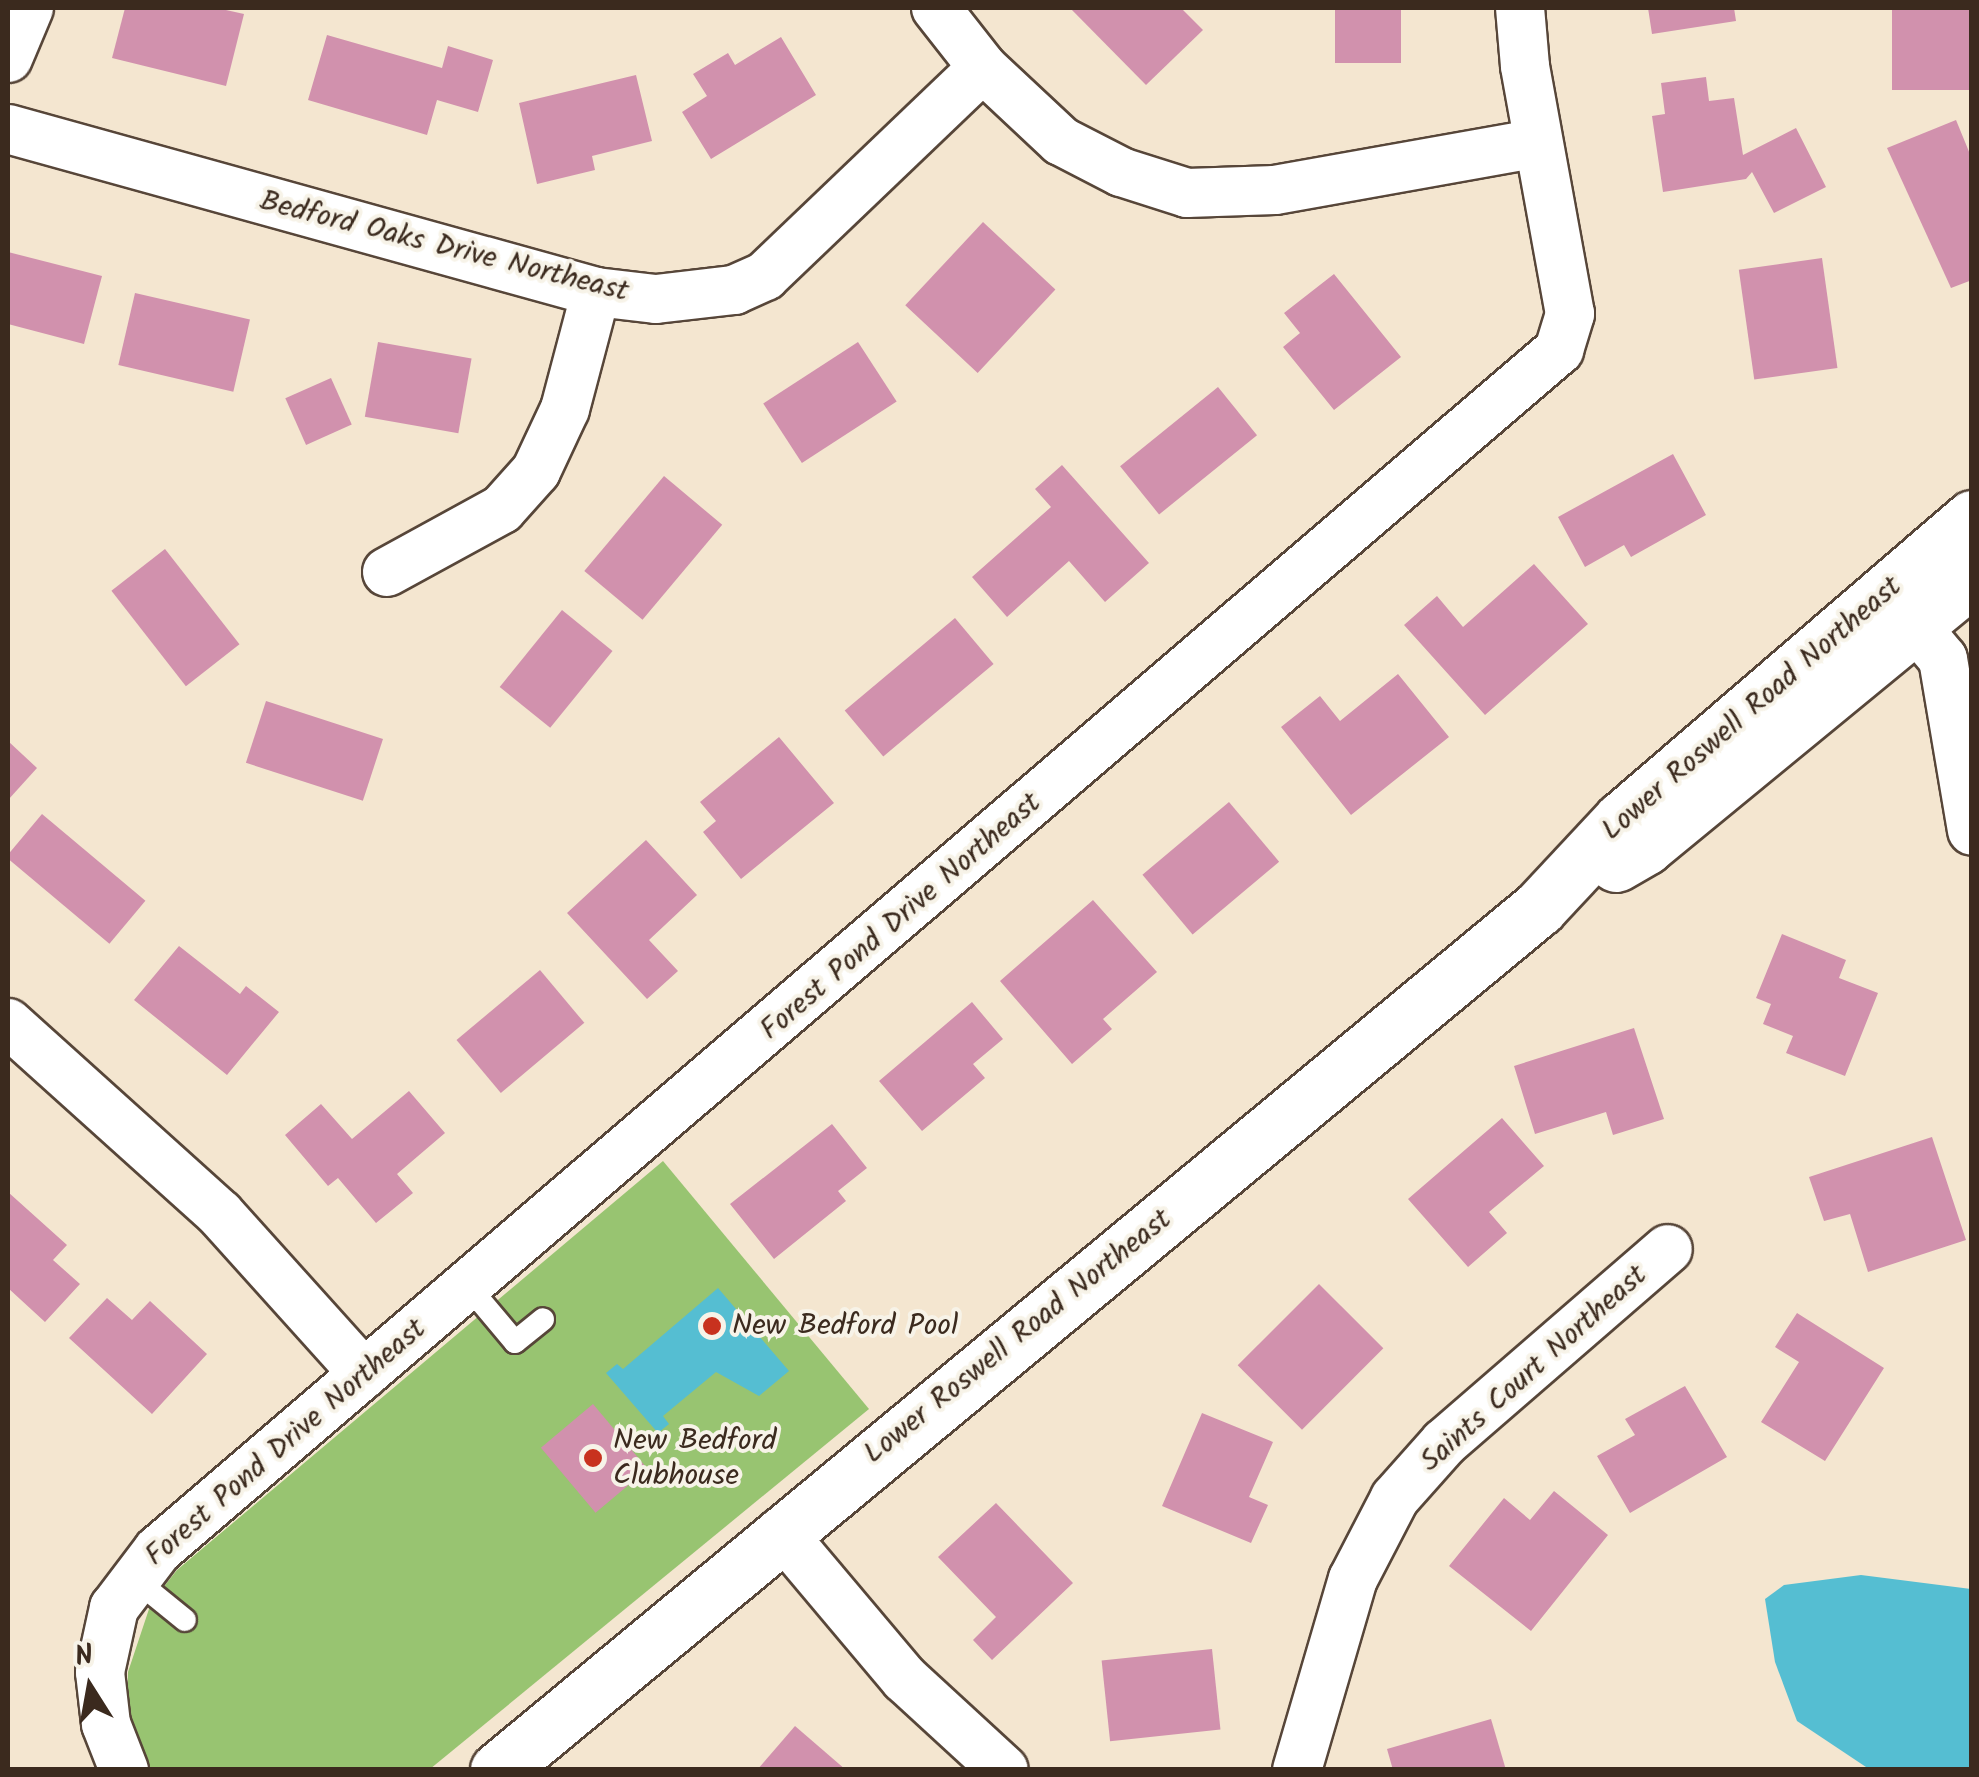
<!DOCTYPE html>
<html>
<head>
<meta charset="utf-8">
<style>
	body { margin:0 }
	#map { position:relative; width:1979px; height:1777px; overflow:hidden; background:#f4e6d0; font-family:Kalam,sans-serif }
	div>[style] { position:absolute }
	.green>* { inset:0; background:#98c471 }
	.water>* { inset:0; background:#55bed2 }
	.building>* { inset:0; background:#d191ad; transform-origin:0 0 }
	.roads { filter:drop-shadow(2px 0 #574639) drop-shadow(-2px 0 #574639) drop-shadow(0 2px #574639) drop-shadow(0 -2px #574639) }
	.service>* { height:22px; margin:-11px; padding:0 11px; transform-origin:11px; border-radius:11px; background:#fff }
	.minor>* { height:48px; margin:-24px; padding:0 24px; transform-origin:24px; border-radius:24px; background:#fff }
	.tertiary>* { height:55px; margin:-27.5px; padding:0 27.5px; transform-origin:27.5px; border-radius:27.5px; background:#fff }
	.dots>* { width:28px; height:28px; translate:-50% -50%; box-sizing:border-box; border:5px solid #f7f3e8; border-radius:50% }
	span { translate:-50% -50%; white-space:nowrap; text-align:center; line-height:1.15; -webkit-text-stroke:8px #f7f3e8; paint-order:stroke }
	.street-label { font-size:30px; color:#3b2a1e }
	.poi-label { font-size:30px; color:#3b2a1e }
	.left { translate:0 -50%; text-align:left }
	.frame { position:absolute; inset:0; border:10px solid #3b2a1e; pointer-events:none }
	.north { position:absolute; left:40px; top:1637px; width:100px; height:100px; -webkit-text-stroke:8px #f7f3e8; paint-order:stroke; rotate:349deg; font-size:28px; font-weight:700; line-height:40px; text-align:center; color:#3b2a1e }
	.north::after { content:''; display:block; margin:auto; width:35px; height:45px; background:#3b2a1e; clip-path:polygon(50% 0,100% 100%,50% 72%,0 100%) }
</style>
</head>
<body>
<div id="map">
	<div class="green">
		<div style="clip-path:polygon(663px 1161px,869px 1409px,430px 1769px,150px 1769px,137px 1749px,127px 1709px,128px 1672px,151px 1603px,177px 1570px)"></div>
	</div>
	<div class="water">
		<div style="clip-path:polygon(718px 1288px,789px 1371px,759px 1396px,716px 1372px,663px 1416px,669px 1424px,658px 1433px,606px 1373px,617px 1364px,623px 1369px)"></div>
		<div style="clip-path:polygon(1861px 1575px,1971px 1589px,1971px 1769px,1869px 1769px,1797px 1721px,1775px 1662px,1765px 1599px,1784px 1585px)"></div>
	</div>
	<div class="building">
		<div style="clip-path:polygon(125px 8px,217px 8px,244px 14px,226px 86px,112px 58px)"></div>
		<div style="clip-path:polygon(1070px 8px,1181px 8px,1203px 30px,1146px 85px)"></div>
		<div style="left:1335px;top:8px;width:66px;height:55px"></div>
		<div style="clip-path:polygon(1648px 8px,1734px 8px,1736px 21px,1652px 34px)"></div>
		<div style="left:1892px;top:8px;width:80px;height:82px"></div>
		<div style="clip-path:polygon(327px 35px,442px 68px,448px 46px,493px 60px,478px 112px,437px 100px,427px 135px,308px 100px)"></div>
		<div style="clip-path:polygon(781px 37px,816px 95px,711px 159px,682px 112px,707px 96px,693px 74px,728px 53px,735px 65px)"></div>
		<div style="clip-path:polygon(636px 75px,652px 141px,592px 156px,595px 170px,537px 184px,519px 103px)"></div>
		<div style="clip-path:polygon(1706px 77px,1709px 101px,1734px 98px,1743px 155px,1796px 128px,1826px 187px,1774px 213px,1752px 172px,1746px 179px,1663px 192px,1652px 116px,1665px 114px,1661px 83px)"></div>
		<div style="clip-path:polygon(1956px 120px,1972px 159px,1972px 280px,1951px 288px,1887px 148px)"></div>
		<div style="left:983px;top:222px;width:99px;height:114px;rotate:43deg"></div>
		<div style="clip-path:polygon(8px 252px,102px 276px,84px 344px,8px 324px)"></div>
		<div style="left:1822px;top:258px;width:111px;height:84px;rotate:82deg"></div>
		<div style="clip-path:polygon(1334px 274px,1401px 357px,1334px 410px,1283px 347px,1300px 333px,1284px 313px)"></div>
		<div style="left:135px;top:293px;width:118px;height:74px;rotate:13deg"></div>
		<div style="left:378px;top:342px;width:95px;height:76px;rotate:10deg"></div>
		<div style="left:858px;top:342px;width:71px;height:113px;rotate:57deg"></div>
		<div style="left:331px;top:378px;width:51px;height:50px;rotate:66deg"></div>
		<div style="left:1218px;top:387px;width:62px;height:126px;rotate:51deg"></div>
		<div style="clip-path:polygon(1673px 454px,1706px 515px,1631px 557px,1624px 545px,1585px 567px,1558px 517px)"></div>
		<div style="clip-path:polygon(1062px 465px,1149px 563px,1105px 602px,1069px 561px,1007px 617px,972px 577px,1051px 507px,1035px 489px)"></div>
		<div style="left:664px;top:476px;width:76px;height:124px;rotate:40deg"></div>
		<div style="left:165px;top:549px;width:121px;height:68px;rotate:52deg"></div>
		<div style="clip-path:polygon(1534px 564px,1588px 624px,1485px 715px,1404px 625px,1437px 596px,1463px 627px)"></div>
		<div style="left:562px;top:610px;width:65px;height:99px;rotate:39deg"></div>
		<div style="left:955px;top:618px;width:60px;height:144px;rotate:50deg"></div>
		<div style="clip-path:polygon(1398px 674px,1449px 737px,1351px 815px,1281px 727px,1320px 696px,1340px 721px)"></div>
		<div style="left:266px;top:701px;width:123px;height:65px;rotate:18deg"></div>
		<div style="clip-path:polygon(779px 737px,834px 803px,741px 879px,703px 832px,716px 821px,700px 802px)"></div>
		<div style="clip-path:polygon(8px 741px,37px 768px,8px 800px)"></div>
		<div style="left:1229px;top:802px;width:78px;height:113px;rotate:50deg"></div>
		<div style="left:42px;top:814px;width:135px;height:56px;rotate:40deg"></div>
		<div style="clip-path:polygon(646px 840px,697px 895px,649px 940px,678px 971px,647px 999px,567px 913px)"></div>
		<div style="clip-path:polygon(1093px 900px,1157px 972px,1103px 1019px,1112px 1029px,1072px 1064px,1000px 981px)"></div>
		<div style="clip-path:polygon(1782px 934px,1846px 960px,1839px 978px,1878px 993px,1845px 1076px,1786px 1053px,1793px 1036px,1763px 1024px,1771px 1004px,1756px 998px)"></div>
		<div style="clip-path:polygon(179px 946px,240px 994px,246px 986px,279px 1012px,227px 1075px,134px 1000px)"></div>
		<div style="left:540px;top:970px;width:69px;height:109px;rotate:50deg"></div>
		<div style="clip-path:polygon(972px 1002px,1003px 1039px,973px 1064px,985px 1078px,922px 1131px,879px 1081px)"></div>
		<div style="clip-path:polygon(1634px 1028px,1664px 1119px,1613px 1135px,1606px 1112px,1535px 1134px,1514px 1066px)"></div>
		<div style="clip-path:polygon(409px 1091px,445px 1133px,397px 1174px,413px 1193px,376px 1223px,338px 1178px,328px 1186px,285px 1135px,321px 1104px,352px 1139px)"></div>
		<div style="clip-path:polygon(1502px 1118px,1544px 1166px,1489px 1212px,1507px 1233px,1468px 1267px,1408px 1199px)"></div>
		<div style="clip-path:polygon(832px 1124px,867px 1168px,838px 1191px,846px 1201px,774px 1259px,730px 1204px)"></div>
		<div style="clip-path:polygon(1932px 1137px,1966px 1240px,1868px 1272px,1850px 1214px,1824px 1221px,1809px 1177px)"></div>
		<div style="clip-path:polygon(8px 1192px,67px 1245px,53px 1260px,80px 1284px,45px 1322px,8px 1288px)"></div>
		<div style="left:1319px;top:1284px;width:91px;height:115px;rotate:45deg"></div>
		<div style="clip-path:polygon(107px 1298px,132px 1320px,150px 1301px,207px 1354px,152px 1414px,69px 1338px)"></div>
		<div style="clip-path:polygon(1797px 1313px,1884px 1368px,1825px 1461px,1761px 1422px,1799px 1362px,1775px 1347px)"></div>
		<div style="clip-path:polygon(1685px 1386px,1727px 1457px,1630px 1513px,1597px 1456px,1635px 1435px,1625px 1419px)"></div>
		<div style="left:593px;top:1404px;width:85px;height:68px;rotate:50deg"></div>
		<div style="clip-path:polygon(1202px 1413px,1273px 1442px,1249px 1497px,1268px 1505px,1251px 1543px,1162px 1506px)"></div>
		<div style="clip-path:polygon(1554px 1491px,1608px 1535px,1531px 1631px,1449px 1566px,1504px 1498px,1530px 1520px)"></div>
		<div style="clip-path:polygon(996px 1503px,1073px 1583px,992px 1660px,973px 1640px,996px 1617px,938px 1557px)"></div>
		<div style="left:1212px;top:1649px;width:81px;height:111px;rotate:84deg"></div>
		<div style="clip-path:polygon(1491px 1719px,1506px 1770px,1393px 1770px,1387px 1749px)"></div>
		<div style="clip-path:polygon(795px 1726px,846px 1770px,757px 1770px)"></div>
	</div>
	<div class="roads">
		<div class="service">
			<div style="left:468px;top:1286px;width:73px;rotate:50deg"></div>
			<div style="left:515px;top:1342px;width:36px;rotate:-39deg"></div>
			<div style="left:132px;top:1577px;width:68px;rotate:39.1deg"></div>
		</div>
		<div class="minor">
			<div style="left:936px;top:8px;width:76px;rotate:51.9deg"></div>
			<div style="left:983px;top:68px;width:107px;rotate:43.1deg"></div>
			<div style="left:1061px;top:141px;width:68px;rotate:27.3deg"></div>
			<div style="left:1121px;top:172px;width:69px;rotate:17.7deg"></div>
			<div style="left:1187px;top:193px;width:88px;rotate:-2deg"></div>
			<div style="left:1275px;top:190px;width:267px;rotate:-10.1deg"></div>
			<div style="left:8px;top:58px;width:54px;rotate:-67.2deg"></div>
			<div style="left:8px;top:129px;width:610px;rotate:15.49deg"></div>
			<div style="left:596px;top:292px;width:60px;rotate:6.7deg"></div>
			<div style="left:656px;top:299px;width:79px;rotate:-6.6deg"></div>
			<div style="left:734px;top:290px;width:34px;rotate:-24deg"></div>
			<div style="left:765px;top:276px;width:301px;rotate:-43.7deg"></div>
			<div style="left:387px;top:572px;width:131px;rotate:-28.7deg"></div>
			<div style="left:502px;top:509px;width:51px;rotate:-48.2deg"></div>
			<div style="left:536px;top:471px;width:68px;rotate:-64.9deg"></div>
			<div style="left:565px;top:409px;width:121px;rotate:-75.2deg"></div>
			<div style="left:1890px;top:596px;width:82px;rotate:49.9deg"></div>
			<div style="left:1943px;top:659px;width:174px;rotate:80.4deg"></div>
			<div style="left:8px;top:1023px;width:285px;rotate:42deg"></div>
			<div style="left:220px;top:1214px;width:215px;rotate:48deg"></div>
			<div style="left:781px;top:1532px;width:192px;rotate:49.9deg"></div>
			<div style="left:905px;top:1679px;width:134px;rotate:42.6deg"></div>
			<div style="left:124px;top:1770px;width:49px;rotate:-111.4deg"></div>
			<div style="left:106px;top:1724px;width:52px;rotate:-96.6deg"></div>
			<div style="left:100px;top:1672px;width:66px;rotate:-77.7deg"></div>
			<div style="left:114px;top:1608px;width:73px;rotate:-52.8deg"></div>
			<div style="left:158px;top:1550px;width:1845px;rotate:-40.58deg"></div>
			<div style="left:1559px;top:350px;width:38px;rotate:-73deg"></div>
			<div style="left:1570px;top:314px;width:252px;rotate:-100.3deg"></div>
			<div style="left:1525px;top:66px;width:58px;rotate:-94.9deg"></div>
			<div style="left:1297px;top:1770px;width:199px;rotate:-73.7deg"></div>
			<div style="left:1353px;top:1579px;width:91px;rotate:-62.6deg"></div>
			<div style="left:1395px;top:1498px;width:74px;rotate:-48.3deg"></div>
			<div style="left:1444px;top:1443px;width:296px;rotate:-40.9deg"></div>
		</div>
		<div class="tertiary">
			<div style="left:1616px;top:864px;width:34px;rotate:-30deg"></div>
			<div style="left:1645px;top:847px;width:423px;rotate:-39.4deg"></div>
			<div style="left:498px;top:1770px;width:1352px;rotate:-39.63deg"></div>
			<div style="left:1539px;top:908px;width:120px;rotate:-47deg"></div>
			<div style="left:1621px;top:820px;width:463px;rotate:-40.7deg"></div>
		</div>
	</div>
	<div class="dots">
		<div style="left:712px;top:1326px;background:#c8321e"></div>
		<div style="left:593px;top:1458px;background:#c8321e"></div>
	</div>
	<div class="street-label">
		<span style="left:444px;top:247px;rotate:14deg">Bedford Oaks Drive Northeast</span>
		<span style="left:1752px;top:709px;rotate:-41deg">Lower Roswell Road Northeast</span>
		<span style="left:901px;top:917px;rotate:-41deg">Forest Pond Drive Northeast</span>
		<span style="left:1018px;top:1337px;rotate:-39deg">Lower Roswell Road Northeast</span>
		<span style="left:1534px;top:1369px;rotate:-42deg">Saints Court Northeast</span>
		<span style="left:286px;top:1443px;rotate:-41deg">Forest Pond Drive Northeast</span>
	</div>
	<div class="poi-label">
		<span class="left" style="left:732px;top:1326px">New Bedford Pool</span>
		<span class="left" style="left:613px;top:1458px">New Bedford<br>Clubhouse</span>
	</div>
	<div class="frame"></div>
	<div class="north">N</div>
</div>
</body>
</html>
